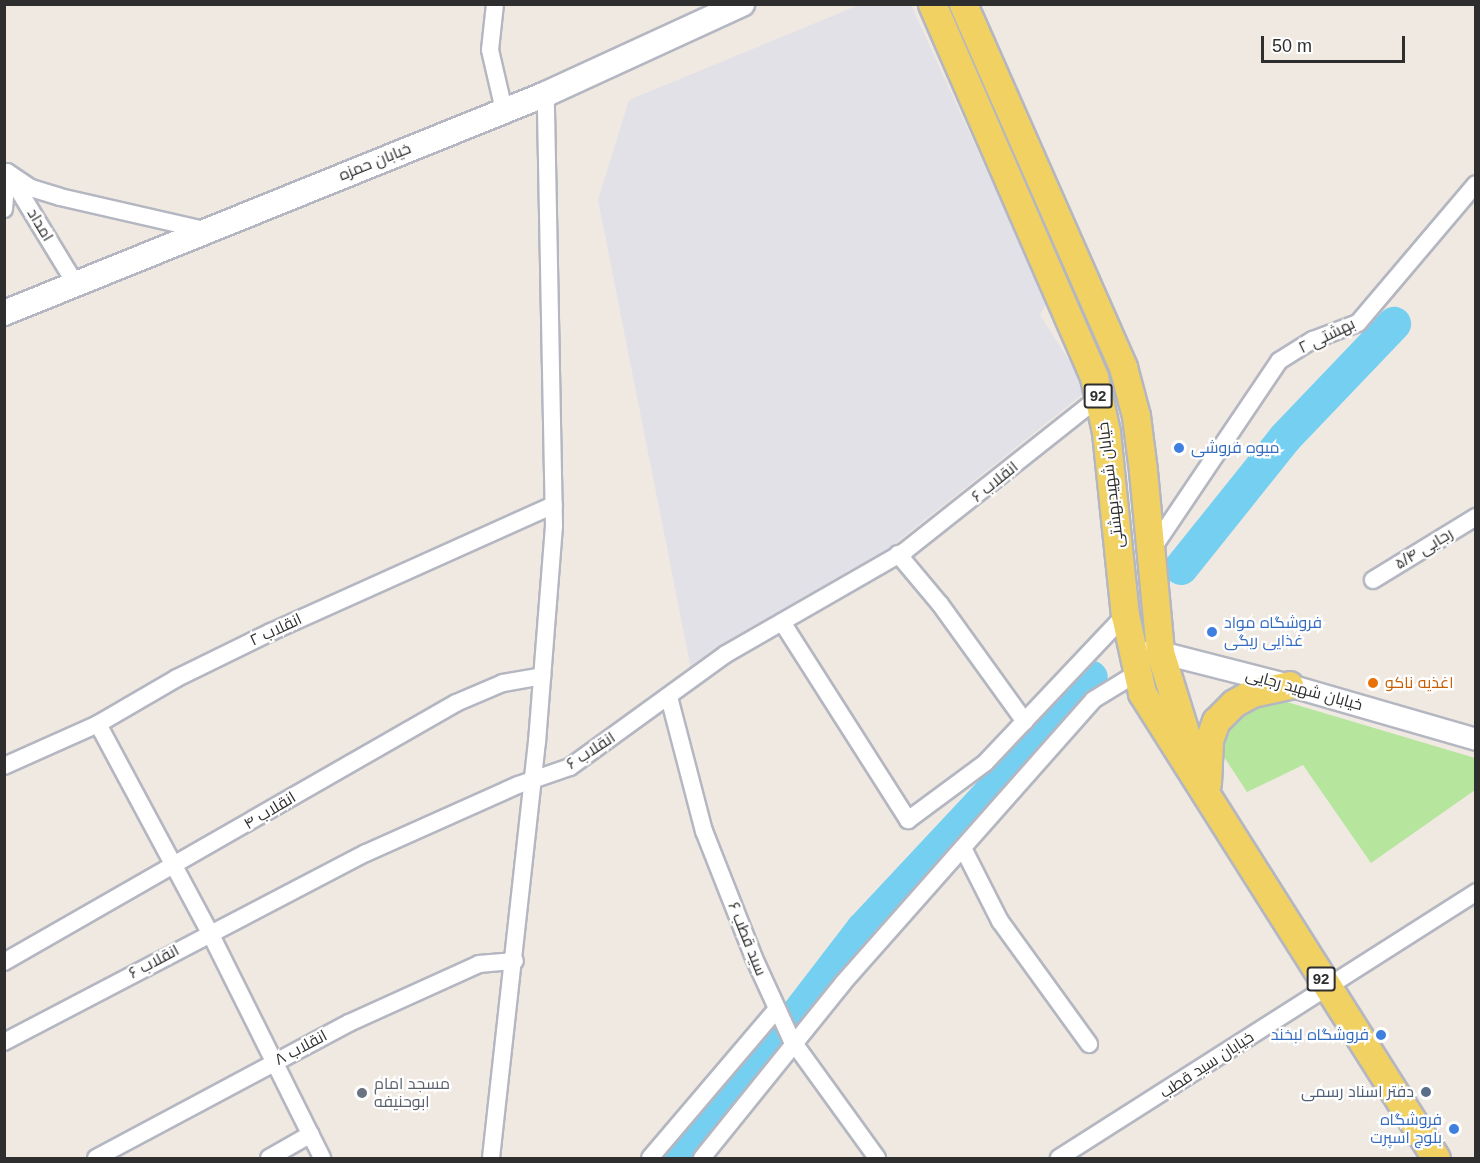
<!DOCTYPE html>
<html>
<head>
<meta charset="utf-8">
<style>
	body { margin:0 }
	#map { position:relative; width:1480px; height:1163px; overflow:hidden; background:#efe9e1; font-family:Helvetica,Cairo,sans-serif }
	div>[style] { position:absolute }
	.industrial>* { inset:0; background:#e3e1e8 }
	.green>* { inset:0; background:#b6e59e }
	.river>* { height:34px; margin:-17px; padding:0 17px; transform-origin:17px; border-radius:17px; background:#75cff0 }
	.roads { filter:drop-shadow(2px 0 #b4b7c1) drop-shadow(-2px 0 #b4b7c1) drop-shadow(0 2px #b4b7c1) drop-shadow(0 -2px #b4b7c1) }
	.minor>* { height:16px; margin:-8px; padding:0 8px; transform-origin:8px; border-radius:8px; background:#fff }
	.tertiary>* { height:21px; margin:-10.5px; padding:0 10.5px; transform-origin:10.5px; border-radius:10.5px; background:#fff }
	.secondary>* { height:24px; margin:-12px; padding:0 12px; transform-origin:12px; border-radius:12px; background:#fff }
	.primary>* { height:27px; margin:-13.5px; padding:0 13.5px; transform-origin:13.5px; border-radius:13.5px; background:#f2d163 }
	.dots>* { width:16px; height:16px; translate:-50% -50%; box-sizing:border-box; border:3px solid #fff; border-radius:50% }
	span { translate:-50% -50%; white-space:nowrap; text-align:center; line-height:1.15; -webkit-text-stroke:4.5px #fff; paint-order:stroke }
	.shield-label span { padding:2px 4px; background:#fff; border:2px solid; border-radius:4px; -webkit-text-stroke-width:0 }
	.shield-label { font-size:15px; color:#2e2e2e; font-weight:700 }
	.street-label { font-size:16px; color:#2e2e2e }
	.shop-label { font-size:16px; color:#366cbe }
	.left { translate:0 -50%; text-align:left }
	.right { translate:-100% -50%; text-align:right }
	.food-label { font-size:16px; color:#c56008 }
	.worship-label { font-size:16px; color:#5b616d }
	.service-label { font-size:16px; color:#4e5e75 }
	.frame { position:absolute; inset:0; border:6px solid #2e2e2e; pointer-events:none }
	.scale { position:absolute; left:1261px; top:36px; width:144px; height:27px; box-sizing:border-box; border:3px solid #2e2e2e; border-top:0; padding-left:8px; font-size:18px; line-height:21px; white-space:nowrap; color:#2e2e2e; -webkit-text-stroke:4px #fff; paint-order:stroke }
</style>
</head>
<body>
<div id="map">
	<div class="industrial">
		<div style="clip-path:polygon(859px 5px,911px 5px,1047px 302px,1040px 315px,1077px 373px,1083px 394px,887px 550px,691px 669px,598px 200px,629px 100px)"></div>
	</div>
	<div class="green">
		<div style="clip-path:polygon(1258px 699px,1280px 700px,1475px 758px,1475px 790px,1371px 863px,1303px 765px,1247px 792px,1224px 757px,1222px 740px,1242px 710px)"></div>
	</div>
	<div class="river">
		<div style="left:1181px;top:568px;width:166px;rotate:-51.3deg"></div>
		<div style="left:1285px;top:438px;width:158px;rotate:-46.3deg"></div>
		<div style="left:797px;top:1015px;width:108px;rotate:-52.5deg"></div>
		<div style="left:863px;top:929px;width:216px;rotate:-46.9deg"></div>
		<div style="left:1011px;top:771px;width:123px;rotate:-49.6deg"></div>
		<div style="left:679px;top:1158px;width:151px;rotate:-50.1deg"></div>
	</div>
	<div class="roads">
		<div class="minor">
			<div style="left:495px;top:4px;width:46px;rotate:96.2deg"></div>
			<div style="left:490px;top:50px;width:62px;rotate:76.9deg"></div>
			<div style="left:10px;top:176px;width:125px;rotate:58.7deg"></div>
			<div style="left:4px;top:209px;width:37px;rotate:-85deg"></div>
			<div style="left:7px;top:172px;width:29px;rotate:34deg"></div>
			<div style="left:31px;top:188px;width:30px;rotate:17deg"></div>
			<div style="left:60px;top:197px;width:148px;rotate:12.9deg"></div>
			<div style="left:1151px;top:551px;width:229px;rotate:-56deg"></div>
			<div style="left:1279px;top:361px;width:40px;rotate:-32deg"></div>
			<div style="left:1313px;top:340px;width:48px;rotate:-20.7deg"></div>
			<div style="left:1358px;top:323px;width:182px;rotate:-49.7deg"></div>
			<div style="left:898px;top:554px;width:65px;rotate:50deg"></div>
			<div style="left:940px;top:604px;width:145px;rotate:54.2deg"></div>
			<div style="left:1373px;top:580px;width:121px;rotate:-31.5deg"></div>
			<div style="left:782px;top:622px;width:235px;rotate:57.5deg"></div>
			<div style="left:908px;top:820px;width:96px;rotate:-36.5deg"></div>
			<div style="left:985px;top:763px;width:204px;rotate:-46.6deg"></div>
			<div style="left:669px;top:697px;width:138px;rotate:75.4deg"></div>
			<div style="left:704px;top:831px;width:136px;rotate:68.5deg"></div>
			<div style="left:754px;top:958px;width:89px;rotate:65.4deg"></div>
			<div style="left:791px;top:1039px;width:147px;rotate:54.1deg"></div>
			<div style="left:98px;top:724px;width:237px;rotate:61.8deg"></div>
			<div style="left:210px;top:933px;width:251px;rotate:63.5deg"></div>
			<div style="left:4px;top:766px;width:103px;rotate:-24.1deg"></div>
			<div style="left:98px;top:724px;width:91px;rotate:-30.2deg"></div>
			<div style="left:177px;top:678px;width:105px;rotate:-26.1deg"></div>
			<div style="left:271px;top:632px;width:310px;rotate:-24.2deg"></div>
			<div style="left:963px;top:848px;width:82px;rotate:63.1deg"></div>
			<div style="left:1000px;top:921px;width:152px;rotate:54.1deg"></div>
			<div style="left:4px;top:962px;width:521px;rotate:-29.81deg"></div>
			<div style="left:456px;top:703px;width:51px;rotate:-23.1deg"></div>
			<div style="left:503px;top:683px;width:40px;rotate:-10deg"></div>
			<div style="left:4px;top:1042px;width:408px;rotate:-27.6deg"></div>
			<div style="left:366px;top:853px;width:167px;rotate:-24.1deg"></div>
			<div style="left:518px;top:785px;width:55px;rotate:-19.1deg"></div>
			<div style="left:570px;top:767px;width:193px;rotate:-35.9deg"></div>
			<div style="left:726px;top:654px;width:207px;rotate:-29.9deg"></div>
			<div style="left:905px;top:551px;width:246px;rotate:-38.4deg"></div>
			<div style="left:96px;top:1158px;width:287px;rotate:-28.1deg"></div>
			<div style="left:349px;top:1023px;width:143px;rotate:-24.4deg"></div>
			<div style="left:479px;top:964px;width:36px;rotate:-5deg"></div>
			<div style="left:269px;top:1158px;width:48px;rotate:-29.7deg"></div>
			<div style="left:491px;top:1158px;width:419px;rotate:-83.7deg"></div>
			<div style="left:537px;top:742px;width:217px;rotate:-85.5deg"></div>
			<div style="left:554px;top:526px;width:432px;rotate:-91.1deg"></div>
			<div style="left:650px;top:1158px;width:196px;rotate:-49.6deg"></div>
			<div style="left:702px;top:1158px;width:225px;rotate:-51.1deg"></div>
			<div style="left:843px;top:983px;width:378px;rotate:-48.5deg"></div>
			<div style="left:1093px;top:700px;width:52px;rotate:-31.5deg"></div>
			<div style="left:1059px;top:1158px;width:495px;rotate:-32.5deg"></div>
		</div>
		<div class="tertiary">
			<div style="left:1147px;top:652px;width:13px"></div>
			<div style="left:1160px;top:652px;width:133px;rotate:14.3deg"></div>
			<div style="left:1289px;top:685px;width:195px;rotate:16.1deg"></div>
		</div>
		<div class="secondary">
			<div style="left:4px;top:313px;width:585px;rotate:-22deg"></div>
			<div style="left:546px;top:94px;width:216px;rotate:-24.7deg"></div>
		</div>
		<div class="primary">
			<div style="left:932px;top:4px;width:407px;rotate:66.5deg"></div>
			<div style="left:1094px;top:377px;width:56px;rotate:77.7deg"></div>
			<div style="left:1106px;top:432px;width:184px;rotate:84.1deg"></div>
			<div style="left:1125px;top:615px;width:80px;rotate:77.7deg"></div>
			<div style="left:1142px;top:693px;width:550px;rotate:57.7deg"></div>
			<div style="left:963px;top:4px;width:397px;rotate:66.2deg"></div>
			<div style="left:1123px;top:367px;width:51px;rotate:75.1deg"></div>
			<div style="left:1136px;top:416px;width:55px;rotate:82.7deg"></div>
			<div style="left:1143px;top:471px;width:182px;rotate:84.6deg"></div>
			<div style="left:1160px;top:652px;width:111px;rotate:72.7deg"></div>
			<div style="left:1207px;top:783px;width:43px;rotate:-87.3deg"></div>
			<div style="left:1209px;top:740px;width:20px;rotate:-70deg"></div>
			<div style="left:1216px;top:721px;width:25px;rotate:-45deg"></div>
			<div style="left:1234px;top:703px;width:21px;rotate:-29deg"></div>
			<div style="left:1252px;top:693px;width:38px;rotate:-12deg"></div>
		</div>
	</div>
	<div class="dots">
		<div style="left:1179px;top:448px;background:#3f7fe0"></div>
		<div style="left:1212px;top:632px;background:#3f7fe0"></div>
		<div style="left:1373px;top:683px;background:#e8710a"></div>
		<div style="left:1381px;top:1035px;background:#3f7fe0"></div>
		<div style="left:1426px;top:1092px;background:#5c6f8a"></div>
		<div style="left:362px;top:1093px;background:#6b7280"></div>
		<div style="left:1454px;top:1129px;background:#3f7fe0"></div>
	</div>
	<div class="shield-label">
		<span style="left:1098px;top:396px">92</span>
		<span style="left:1321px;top:979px">92</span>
	</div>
	<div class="street-label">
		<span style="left:375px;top:162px;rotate:-22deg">خیابان حمزه</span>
		<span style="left:40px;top:225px;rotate:59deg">امداد</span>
		<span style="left:1327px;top:336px;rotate:-26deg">بهشتی ۲</span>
		<span style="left:995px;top:482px;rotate:-39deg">انقلاب ۶</span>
		<span style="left:1111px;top:485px;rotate:-97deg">خیابان شهیدبهشتی</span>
		<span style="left:1424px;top:549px;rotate:-31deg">رجایی ۵/۴</span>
		<span style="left:276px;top:630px;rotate:-25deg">انقلاب ۲</span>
		<span style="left:1304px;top:690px;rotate:15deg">خیابان شهید رجایی</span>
		<span style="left:591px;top:751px;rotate:-33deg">انقلاب ۶</span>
		<span style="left:270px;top:811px;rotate:-31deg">انقلاب ۴</span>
		<span style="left:747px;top:939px;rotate:68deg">سید قطب ۶</span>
		<span style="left:154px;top:962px;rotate:-28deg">انقلاب ۶</span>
		<span style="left:301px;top:1048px;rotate:-28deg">انقلاب ۸</span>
		<span style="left:1207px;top:1065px;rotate:-33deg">خیابان سید قطب</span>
	</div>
	<div class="shop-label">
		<span class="left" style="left:1191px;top:448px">میوه فروشی</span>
		<span class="left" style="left:1224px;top:632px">فروشگاه مواد<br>غذایی ریگی</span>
		<span class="right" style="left:1369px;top:1035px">فروشگاه لبخند</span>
		<span class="right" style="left:1442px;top:1129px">فروشگاه<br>بلوچ اسپرت</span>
	</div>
	<div class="food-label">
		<span class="left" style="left:1385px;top:683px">اغذیه ناکو</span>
	</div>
	<div class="worship-label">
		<span class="left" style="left:374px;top:1093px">مسجد امام<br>ابوحنیفه</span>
	</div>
	<div class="service-label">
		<span class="right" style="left:1414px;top:1092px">دفتر اسناد رسمی</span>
	</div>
	<div class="frame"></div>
	<div class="scale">50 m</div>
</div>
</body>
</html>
